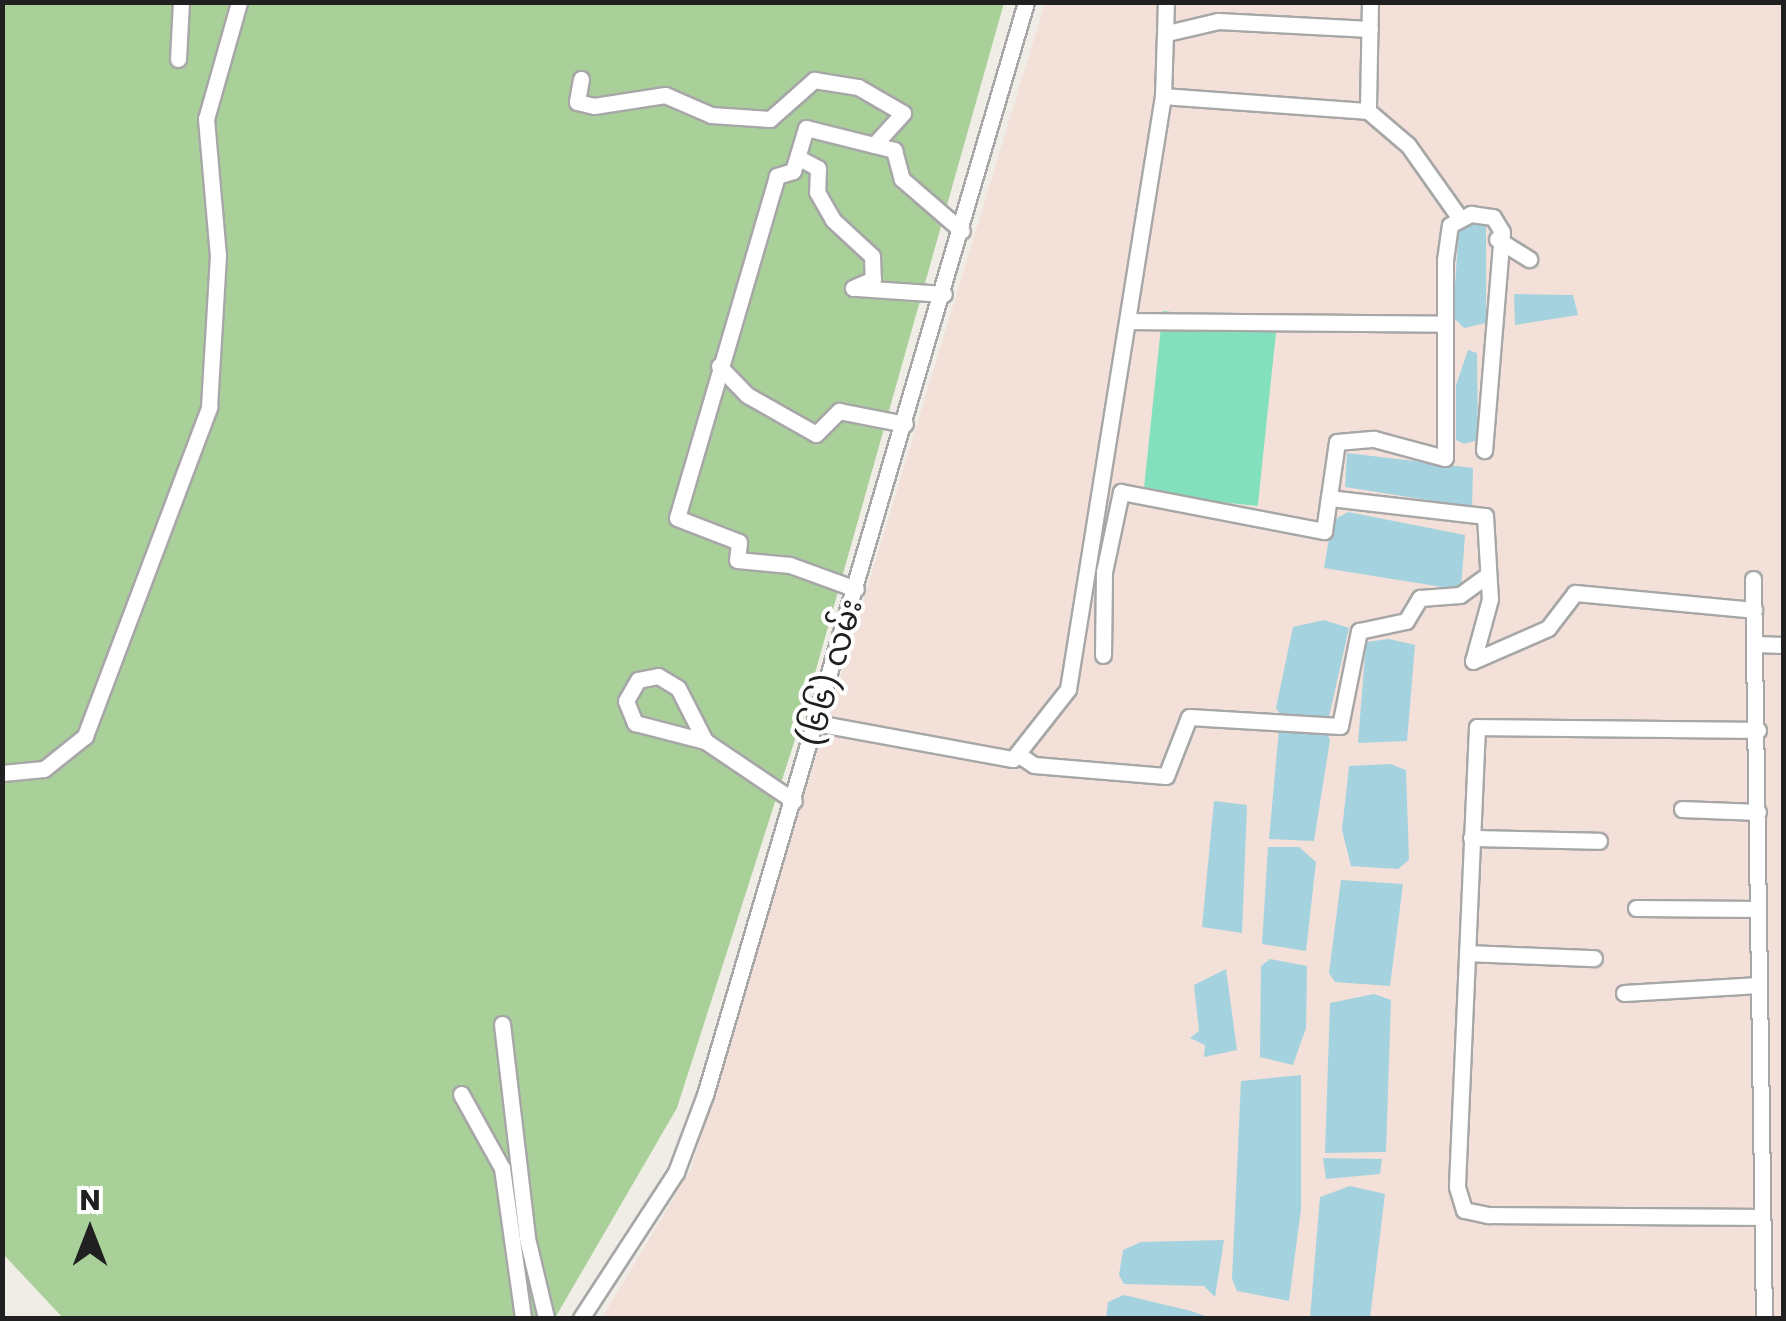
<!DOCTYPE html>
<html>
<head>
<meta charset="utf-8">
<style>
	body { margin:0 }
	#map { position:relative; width:1786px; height:1321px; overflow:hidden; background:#f0ede6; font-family:Poppins,"Noto Sans Myanmar",sans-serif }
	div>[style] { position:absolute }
	.military>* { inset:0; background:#f2e0d9 }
	.forest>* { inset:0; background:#aad09a }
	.pitch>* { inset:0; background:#82e1bc; transform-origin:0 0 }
	.water>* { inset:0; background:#a5d2df }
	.roads { filter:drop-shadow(2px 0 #a7a7a7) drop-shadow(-2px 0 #a7a7a7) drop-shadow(0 2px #a7a7a7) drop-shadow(0 -2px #a7a7a7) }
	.minor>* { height:15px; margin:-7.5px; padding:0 7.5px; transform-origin:7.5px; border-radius:7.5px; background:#fff }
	span { translate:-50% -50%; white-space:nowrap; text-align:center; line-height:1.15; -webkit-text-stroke:8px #fff; paint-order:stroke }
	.street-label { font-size:32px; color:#202020 }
	.frame { position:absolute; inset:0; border:5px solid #202020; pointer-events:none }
	.north { position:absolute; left:40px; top:1181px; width:100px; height:100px; -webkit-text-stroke:8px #fff; paint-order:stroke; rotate:0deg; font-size:28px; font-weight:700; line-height:40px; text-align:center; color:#202020 }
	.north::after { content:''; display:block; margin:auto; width:35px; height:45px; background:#202020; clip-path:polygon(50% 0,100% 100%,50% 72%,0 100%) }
</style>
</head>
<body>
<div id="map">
	<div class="military">
		<div style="clip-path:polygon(1045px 3px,1783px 3px,1783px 1318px,602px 1318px,691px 1169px)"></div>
	</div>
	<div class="forest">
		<div style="clip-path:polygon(3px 3px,1004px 3px,806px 705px,677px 1108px,555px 1318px,63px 1318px,3px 1254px)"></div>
	</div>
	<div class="pitch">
		<div style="left:1277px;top:323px;width:184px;height:115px;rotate:96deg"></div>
	</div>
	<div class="water">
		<div style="clip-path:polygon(1486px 221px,1486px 323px,1464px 328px,1453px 317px,1459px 225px)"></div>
		<div style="clip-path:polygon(1514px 294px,1573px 295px,1578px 315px,1515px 325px)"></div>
		<div style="clip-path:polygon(1468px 350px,1477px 353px,1478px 440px,1464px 444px,1456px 440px,1456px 385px)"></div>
		<div style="clip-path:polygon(1347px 453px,1473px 468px,1472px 507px,1345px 487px)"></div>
		<div style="clip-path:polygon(1348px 512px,1465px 535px,1461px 590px,1324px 568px,1332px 521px)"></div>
		<div style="clip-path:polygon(1324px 620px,1349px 628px,1328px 721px,1282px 717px,1276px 708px,1293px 627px)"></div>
		<div style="clip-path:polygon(1389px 639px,1415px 645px,1407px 741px,1358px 743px,1366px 642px)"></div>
		<div style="clip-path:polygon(1279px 729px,1326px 731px,1330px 740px,1314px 841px,1269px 839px)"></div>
		<div style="clip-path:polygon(1390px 764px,1406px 770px,1409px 860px,1398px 869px,1351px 866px,1342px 830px,1349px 766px)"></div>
		<div style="clip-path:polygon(1214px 801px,1247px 805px,1242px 933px,1202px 927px)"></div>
		<div style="clip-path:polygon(1268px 847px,1299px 847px,1316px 862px,1306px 951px,1262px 944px)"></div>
		<div style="clip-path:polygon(1341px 880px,1403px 884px,1390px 986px,1335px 982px,1329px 973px)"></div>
		<div style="clip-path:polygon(1270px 959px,1307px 966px,1306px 1028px,1293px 1065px,1260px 1057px,1261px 966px)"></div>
		<div style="clip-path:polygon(1226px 969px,1237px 1050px,1204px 1057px,1205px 1045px,1190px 1038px,1199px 1031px,1194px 985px)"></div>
		<div style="clip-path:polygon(1374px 994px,1391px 1000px,1386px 1152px,1325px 1153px,1330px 1003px)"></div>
		<div style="clip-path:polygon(1301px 1075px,1301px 1209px,1289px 1301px,1237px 1291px,1232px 1279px,1241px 1081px)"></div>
		<div style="clip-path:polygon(1323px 1158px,1382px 1159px,1380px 1174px,1326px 1179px)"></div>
		<div style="clip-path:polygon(1350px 1186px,1385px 1194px,1370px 1318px,1310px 1318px,1320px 1197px)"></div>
		<div style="clip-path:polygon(1224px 1240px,1215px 1297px,1204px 1286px,1124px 1284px,1119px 1275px,1123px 1250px,1141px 1242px)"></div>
		<div style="clip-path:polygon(1124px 1295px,1191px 1311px,1211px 1318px,1106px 1318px,1108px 1302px)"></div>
	</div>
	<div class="roads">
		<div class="minor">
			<div style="left:1370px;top:2px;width:109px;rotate:91.1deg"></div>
			<div style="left:1368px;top:111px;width:52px;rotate:40.4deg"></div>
			<div style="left:1408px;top:145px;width:88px;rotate:54.7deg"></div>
			<div style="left:1167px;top:33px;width:52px;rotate:-13.2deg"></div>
			<div style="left:1218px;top:21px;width:152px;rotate:3deg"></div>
			<div style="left:178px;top:59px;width:57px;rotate:-87deg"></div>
			<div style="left:581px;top:79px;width:23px;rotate:100deg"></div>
			<div style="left:577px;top:102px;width:17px;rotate:13deg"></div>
			<div style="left:594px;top:106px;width:72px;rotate:-8.8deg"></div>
			<div style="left:665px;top:95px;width:50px;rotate:23.5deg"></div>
			<div style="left:711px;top:115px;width:59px;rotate:3.9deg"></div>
			<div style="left:770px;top:119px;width:59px;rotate:-41.6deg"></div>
			<div style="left:814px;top:80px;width:45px;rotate:9deg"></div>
			<div style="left:858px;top:87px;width:52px;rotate:30deg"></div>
			<div style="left:903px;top:113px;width:43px;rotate:132.2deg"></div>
			<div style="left:874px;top:145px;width:70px;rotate:-166deg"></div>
			<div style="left:806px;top:128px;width:45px;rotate:106.8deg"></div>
			<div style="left:793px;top:171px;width:17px;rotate:163deg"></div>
			<div style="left:777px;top:176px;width:356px;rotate:106.3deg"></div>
			<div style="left:677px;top:518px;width:66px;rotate:21.2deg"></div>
			<div style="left:739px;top:542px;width:18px;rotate:96deg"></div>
			<div style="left:737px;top:560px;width:53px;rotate:5.4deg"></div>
			<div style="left:790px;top:565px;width:70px;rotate:20deg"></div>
			<div style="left:1163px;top:96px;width:206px;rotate:4.2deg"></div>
			<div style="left:874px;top:145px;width:21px;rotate:14deg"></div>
			<div style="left:894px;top:150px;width:30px;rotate:75deg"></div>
			<div style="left:902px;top:179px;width:79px;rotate:40.9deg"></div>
			<div style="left:799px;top:158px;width:21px;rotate:28deg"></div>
			<div style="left:818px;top:168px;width:24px;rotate:92deg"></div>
			<div style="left:817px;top:192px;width:32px;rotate:60deg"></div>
			<div style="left:833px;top:220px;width:53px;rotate:42.7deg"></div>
			<div style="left:872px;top:256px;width:23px;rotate:88deg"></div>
			<div style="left:873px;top:279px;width:22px;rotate:156deg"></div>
			<div style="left:1497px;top:239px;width:38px;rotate:32deg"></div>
			<div style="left:857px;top:288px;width:87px;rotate:3.9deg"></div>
			<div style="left:1131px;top:321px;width:313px;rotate:0.5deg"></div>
			<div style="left:719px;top:366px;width:40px;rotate:46deg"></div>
			<div style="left:747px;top:395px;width:79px;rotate:29.5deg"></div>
			<div style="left:816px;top:434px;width:33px;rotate:-45deg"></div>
			<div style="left:839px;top:411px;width:67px;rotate:11.1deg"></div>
			<div style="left:1329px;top:498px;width:157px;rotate:6.6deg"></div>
			<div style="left:1485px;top:516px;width:83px;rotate:86.6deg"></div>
			<div style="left:1490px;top:599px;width:64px;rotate:105.3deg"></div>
			<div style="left:1473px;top:661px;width:82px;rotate:-23.7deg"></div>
			<div style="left:1548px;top:628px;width:44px;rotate:-52.4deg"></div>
			<div style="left:1575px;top:593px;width:180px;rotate:5.4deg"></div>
			<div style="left:1753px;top:579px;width:739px;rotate:89.15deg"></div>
			<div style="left:1757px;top:644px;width:27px;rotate:2deg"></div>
			<div style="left:1103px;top:655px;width:83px;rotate:-89.3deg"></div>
			<div style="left:1104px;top:572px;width:82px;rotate:-78deg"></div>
			<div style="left:1121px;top:492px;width:207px;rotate:10.9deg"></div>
			<div style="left:1324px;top:531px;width:90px;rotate:-81.7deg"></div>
			<div style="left:1337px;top:442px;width:37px;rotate:-5deg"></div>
			<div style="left:1374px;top:439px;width:73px;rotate:15deg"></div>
			<div style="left:1445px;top:458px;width:198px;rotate:-90deg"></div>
			<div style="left:1445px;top:260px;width:35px;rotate:-82deg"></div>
			<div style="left:1450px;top:225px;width:24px;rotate:-28deg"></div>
			<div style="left:1471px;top:214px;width:22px;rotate:8deg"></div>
			<div style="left:1493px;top:217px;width:17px;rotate:59deg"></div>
			<div style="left:1502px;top:232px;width:219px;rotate:94.7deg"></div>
			<div style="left:816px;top:723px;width:200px;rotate:10.4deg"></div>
			<div style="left:1013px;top:759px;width:89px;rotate:-51.8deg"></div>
			<div style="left:1068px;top:689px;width:601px;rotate:-80.9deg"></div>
			<div style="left:1163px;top:96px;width:94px;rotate:-88.2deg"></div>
			<div style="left:1758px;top:730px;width:281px;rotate:-179.4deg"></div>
			<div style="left:1477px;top:727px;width:460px;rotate:92.5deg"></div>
			<div style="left:1457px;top:1187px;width:24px;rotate:73deg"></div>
			<div style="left:1464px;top:1210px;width:25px;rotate:12deg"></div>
			<div style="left:1488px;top:1215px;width:271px;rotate:0.4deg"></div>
			<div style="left:705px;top:741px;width:59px;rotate:-117deg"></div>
			<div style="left:678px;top:688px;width:23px;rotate:-149deg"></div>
			<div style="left:658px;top:676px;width:20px;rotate:169deg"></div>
			<div style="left:638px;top:680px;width:24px;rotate:120deg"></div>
			<div style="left:626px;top:701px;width:24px;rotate:68deg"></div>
			<div style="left:635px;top:723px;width:72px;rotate:14.4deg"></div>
			<div style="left:705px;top:741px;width:107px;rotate:34deg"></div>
			<div style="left:1019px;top:755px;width:18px;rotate:34deg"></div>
			<div style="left:1034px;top:765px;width:132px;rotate:4.8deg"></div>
			<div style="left:1166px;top:776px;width:63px;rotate:-68.7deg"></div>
			<div style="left:1189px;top:717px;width:151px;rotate:3.4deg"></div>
			<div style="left:1340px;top:726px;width:97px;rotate:-78.7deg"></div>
			<div style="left:1359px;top:631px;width:48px;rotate:-12deg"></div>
			<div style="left:1406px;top:621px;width:27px;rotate:-59deg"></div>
			<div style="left:1420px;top:598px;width:40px;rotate:-4.3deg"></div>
			<div style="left:1460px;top:595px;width:34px;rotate:-36deg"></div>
			<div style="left:2px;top:773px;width:42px;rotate:-5.4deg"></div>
			<div style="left:44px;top:769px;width:53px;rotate:-38.8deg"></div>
			<div style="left:85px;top:736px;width:352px;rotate:-69.3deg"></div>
			<div style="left:209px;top:407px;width:151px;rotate:-86.6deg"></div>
			<div style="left:218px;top:256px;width:138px;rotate:-95deg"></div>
			<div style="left:206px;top:119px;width:122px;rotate:-74.2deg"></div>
			<div style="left:1682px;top:809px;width:76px;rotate:2.3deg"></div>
			<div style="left:1471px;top:838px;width:128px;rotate:1.3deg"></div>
			<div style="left:1636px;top:908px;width:122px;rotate:0.5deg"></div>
			<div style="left:1467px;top:953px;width:127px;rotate:2.3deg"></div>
			<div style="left:1624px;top:993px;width:135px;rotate:-3.4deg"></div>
			<div style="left:502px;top:1024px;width:215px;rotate:83.3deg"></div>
			<div style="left:527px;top:1238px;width:82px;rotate:76.6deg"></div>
			<div style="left:461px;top:1094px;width:85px;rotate:61deg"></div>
			<div style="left:502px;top:1168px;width:151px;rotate:82deg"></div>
			<div style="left:581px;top:1318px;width:174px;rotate:-56.9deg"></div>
			<div style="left:676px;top:1172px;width:82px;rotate:-69.4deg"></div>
			<div style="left:705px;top:1095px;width:1139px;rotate:-73.63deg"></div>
		</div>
	</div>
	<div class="street-label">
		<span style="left:831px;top:673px;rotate:-74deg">(၆၆) လမ်း</span>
	</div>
	<div class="frame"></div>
	<div class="north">N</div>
</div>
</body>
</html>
